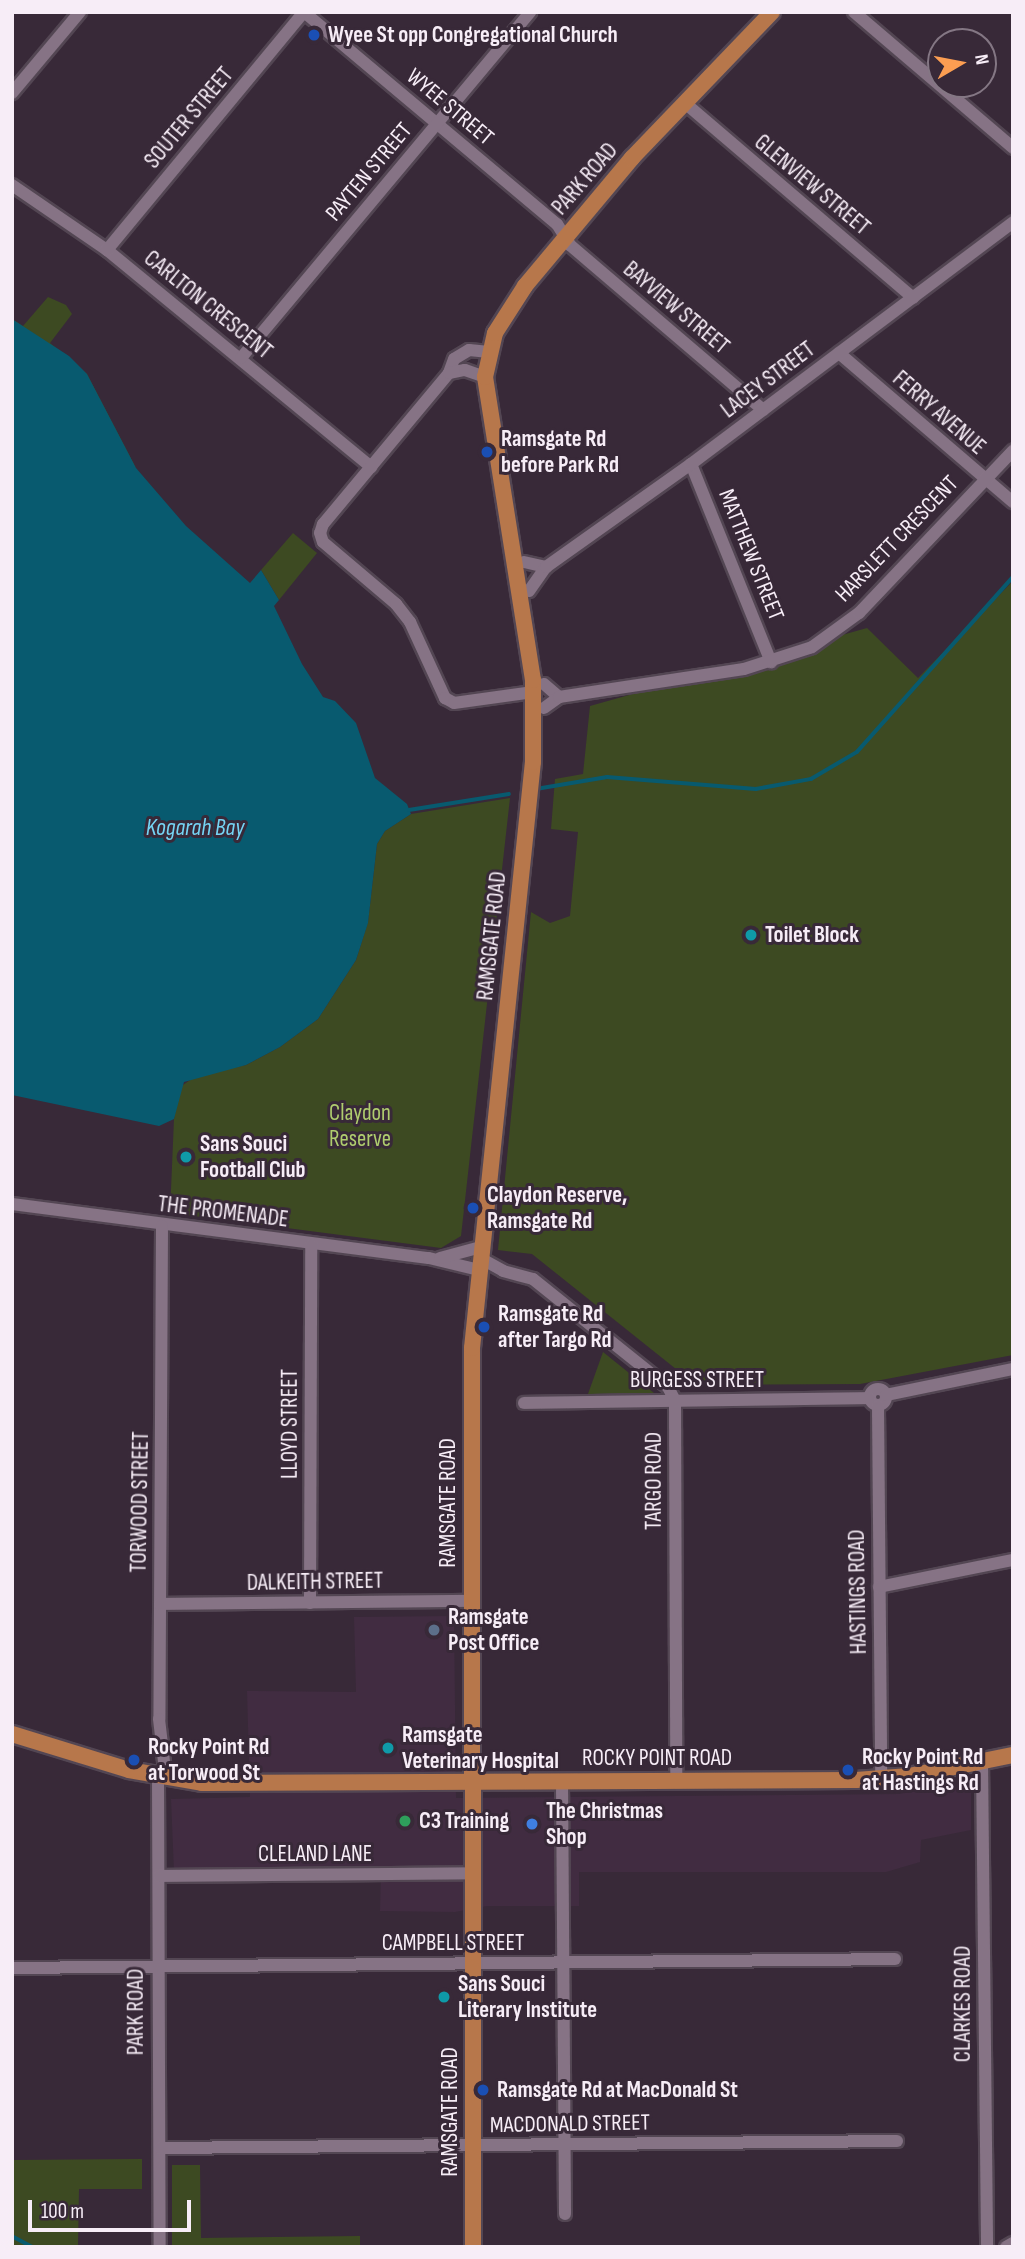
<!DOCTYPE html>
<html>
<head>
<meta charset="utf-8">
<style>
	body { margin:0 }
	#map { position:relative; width:1025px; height:2259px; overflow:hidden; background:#382938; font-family:"Sofia Sans Condensed",sans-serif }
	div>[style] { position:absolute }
	.built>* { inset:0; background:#412c41 }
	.green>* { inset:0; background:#3d4a22 }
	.water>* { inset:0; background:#085a6f }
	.stream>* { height:3.5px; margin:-1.75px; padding:0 1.75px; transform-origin:1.75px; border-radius:1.75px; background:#085a6f }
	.roads { filter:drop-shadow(2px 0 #534653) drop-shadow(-2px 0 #534653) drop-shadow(0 2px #534653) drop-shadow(0 -2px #534653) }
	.minor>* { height:12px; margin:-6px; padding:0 6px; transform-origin:6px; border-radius:6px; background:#867385 }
	.minor>.ring { margin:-6px; padding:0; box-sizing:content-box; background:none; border:12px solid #867385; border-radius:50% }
	.major>* { height:16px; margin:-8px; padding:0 8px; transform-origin:8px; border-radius:8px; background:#b7774b }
	.dots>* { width:19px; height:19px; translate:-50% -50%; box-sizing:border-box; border:4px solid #382938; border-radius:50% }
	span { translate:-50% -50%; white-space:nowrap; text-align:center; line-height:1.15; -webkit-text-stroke:6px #382938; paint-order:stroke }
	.poi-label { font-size:23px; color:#f7edf7; font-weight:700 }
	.left { translate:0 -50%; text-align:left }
	.street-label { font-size:23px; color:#f7edf7 }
	.park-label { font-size:23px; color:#afcd6e }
	.water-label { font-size:24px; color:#75d5f5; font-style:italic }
	.frame { position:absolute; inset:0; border:14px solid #f7edf7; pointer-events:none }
	.north { position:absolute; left:927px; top:28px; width:70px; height:70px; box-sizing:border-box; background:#382938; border:2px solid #847784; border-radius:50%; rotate:80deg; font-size:19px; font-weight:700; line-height:28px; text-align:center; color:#f7edf7 }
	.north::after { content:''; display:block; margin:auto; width:24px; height:32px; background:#fc9e52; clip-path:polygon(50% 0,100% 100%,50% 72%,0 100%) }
	.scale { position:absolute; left:28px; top:2200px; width:163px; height:32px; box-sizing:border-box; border:4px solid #f7edf7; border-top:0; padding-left:9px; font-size:21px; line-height:24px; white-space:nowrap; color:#f7edf7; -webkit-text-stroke:5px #382938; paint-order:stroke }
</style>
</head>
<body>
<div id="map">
	<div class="built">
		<div style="clip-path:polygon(454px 1616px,456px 1798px,899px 1794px,971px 1782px,971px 1830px,921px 1840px,920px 1862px,886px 1872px,579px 1872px,579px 1906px,487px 1906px,455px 1912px,380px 1911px,381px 1869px,174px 1872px,171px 1799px,250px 1797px,247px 1691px,356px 1692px,354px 1617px)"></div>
	</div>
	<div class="green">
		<div style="clip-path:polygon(48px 297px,66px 305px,72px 314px,50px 343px,87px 374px,136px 468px,12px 319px,23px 326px)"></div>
		<div style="clip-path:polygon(293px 533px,317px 553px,279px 600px,261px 570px)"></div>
		<div style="clip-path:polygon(1013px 581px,1013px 1355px,860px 1384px,696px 1385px,532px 1254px,498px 1250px,531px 912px,550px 923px,570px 916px,578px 832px,551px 829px,555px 779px,583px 774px,590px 706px,867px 628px,918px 678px)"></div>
		<div style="clip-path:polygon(510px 798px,461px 1236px,441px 1248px,170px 1213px,174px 1119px,180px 1087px,196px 1076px,246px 1065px,280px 1047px,318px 1019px,356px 960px,368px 922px,377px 844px,385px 831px,411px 814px)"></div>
		<div style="clip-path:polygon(603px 1352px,654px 1393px,588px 1394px)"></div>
		<div style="clip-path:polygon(142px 2159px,142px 2189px,79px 2189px,78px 2247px,12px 2247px,12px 2160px)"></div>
		<div style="clip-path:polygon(172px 2165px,200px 2165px,201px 2238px,360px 2236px,360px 2247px,172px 2247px)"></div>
	</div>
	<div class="water">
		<div style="clip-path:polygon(12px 319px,69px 356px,87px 374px,136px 468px,186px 526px,250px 583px,261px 570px,279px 600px,274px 606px,302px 664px,323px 697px,335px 701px,356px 723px,375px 778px,407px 804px,411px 814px,385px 831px,377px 844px,368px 923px,356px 960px,318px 1019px,280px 1047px,246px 1065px,184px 1082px,174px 1119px,159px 1126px,12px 1095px)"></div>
	</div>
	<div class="stream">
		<div style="left:536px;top:789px;width:72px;rotate:-9.6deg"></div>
		<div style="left:607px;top:777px;width:149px;rotate:4.6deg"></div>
		<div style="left:756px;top:789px;width:56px;rotate:-10.3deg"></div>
		<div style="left:811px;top:779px;width:53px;rotate:-30.4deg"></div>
		<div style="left:857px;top:752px;width:234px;rotate:-48.3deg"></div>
		<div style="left:409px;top:810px;width:101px;rotate:-9.1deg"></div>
		<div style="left:12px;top:2236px;width:24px;rotate:28deg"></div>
	</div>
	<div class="roads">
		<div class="minor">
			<div style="left:304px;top:12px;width:330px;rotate:40deg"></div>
			<div style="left:557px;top:224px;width:25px;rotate:58deg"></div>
			<div style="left:570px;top:245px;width:254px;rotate:40.5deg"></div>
			<div style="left:854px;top:12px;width:209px;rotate:40.5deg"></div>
			<div style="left:12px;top:93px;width:106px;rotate:-50deg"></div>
			<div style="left:685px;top:103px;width:300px;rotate:40.5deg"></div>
			<div style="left:12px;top:185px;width:115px;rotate:34.4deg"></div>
			<div style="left:107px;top:250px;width:342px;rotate:39.4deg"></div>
			<div style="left:107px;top:250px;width:309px;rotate:-50.4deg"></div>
			<div style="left:489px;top:352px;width:20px;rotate:-174deg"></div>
			<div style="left:469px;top:350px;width:17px;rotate:149deg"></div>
			<div style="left:454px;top:359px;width:15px;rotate:110deg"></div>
			<div style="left:449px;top:373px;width:197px;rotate:129.8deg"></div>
			<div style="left:323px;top:524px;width:9px;rotate:108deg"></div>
			<div style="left:320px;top:533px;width:9px;rotate:72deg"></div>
			<div style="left:323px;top:542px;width:96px;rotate:40.3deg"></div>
			<div style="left:396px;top:604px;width:23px;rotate:52deg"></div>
			<div style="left:410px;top:622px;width:84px;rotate:65.3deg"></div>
			<div style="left:445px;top:698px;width:10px;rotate:29deg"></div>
			<div style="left:454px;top:703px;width:80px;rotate:-7.9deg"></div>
			<div style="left:839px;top:353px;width:229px;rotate:40.6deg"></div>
			<div style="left:241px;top:358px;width:451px;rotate:-50.1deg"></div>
			<div style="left:449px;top:373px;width:16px;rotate:-11deg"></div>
			<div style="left:465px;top:370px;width:21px;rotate:19deg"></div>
			<div style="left:691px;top:464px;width:214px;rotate:68deg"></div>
			<div style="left:524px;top:562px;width:23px;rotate:13deg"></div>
			<div style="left:529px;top:591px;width:29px;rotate:-55deg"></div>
			<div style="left:546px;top:567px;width:178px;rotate:-35.4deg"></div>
			<div style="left:691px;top:464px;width:403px;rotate:-36.9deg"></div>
			<div style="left:544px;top:684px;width:20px;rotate:41deg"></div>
			<div style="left:544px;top:708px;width:19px;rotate:-36deg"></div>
			<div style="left:559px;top:697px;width:187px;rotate:-8.6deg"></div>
			<div style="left:744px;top:669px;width:71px;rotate:-17.9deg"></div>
			<div style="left:812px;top:647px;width:58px;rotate:-35.9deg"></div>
			<div style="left:859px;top:613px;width:224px;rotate:-46.5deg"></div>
			<div style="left:12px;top:1204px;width:420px;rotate:7.4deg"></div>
			<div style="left:429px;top:1258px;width:51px;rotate:13.5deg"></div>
			<div style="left:162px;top:1226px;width:493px;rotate:90.3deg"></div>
			<div style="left:159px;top:1719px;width:60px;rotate:83.3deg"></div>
			<div style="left:440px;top:1258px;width:42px;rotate:-15deg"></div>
			<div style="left:480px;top:1258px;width:26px;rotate:29deg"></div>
			<div style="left:503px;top:1271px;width:31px;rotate:15deg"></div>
			<div style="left:533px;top:1279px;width:173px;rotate:38.7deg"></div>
			<div style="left:668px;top:1387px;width:16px;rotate:63deg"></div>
			<div style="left:675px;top:1401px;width:379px;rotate:89.8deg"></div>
			<div class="ring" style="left:870px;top:1389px;width:4px;height:4px"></div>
			<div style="left:886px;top:1395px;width:130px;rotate:-11.6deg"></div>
			<div style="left:524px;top:1403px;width:346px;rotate:-0.8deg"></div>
			<div style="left:878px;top:1406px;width:373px;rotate:89.5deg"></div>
			<div style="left:879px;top:1587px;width:137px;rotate:-11.4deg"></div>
			<div style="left:310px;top:1603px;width:358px;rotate:-89.8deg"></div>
			<div style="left:160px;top:1604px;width:310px;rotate:-0.6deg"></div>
			<div style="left:982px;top:1761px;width:486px;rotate:89.4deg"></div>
			<div style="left:158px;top:1777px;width:470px;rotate:89.8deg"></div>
			<div style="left:562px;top:1781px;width:433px;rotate:89.6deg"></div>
			<div style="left:159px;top:1876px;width:313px;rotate:-0.5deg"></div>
			<div style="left:12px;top:1968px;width:883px;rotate:-0.58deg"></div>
			<div style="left:160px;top:2148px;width:737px;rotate:-0.54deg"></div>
			<div style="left:1006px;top:2247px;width:8px;rotate:-30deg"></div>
		</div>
		<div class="major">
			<div style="left:12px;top:1734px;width:122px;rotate:17.1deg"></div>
			<div style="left:129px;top:1770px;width:74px;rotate:10.1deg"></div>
			<div style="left:202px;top:1783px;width:654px;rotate:-0.26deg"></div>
			<div style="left:856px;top:1780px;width:53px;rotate:-4.3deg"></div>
			<div style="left:909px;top:1776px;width:106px;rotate:-11.4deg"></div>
			<div style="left:473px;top:2247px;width:899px;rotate:-90.06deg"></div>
			<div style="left:472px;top:1348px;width:589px;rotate:-84.06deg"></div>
			<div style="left:533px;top:762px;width:82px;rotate:-90deg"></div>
			<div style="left:533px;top:680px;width:307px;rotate:-99deg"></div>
			<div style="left:485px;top:377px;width:45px;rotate:-77.2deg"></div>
			<div style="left:495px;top:333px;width:56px;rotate:-57.4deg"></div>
			<div style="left:525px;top:286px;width:167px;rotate:-50.1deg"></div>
			<div style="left:632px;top:158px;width:202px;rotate:-46.2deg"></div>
		</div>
	</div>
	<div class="dots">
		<div style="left:314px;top:35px;background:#1a4fb4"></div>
		<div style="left:487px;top:452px;background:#1a4fb4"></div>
		<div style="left:751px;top:935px;background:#0f9aa8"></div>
		<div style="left:186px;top:1157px;background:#0f9aa8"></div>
		<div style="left:473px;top:1208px;background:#1a4fb4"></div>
		<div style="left:484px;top:1327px;background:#1a4fb4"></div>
		<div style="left:434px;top:1630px;background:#5c6f8a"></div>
		<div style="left:388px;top:1748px;background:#0f9aa8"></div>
		<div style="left:134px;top:1760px;background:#1a4fb4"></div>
		<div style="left:848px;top:1770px;background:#1a4fb4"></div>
		<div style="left:405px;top:1821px;background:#2e9e5b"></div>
		<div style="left:532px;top:1824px;background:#3f7fe0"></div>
		<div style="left:444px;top:1997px;background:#0f9aa8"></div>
		<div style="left:483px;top:2090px;background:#1a4fb4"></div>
	</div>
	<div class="poi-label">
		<span class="left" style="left:328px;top:35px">Wyee St opp Congregational Church</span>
		<span class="left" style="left:501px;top:452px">Ramsgate Rd<br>before Park Rd</span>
		<span class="left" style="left:765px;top:935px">Toilet Block</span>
		<span class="left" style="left:200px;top:1157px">Sans Souci<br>Football Club</span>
		<span class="left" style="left:487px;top:1208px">Claydon Reserve,<br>Ramsgate Rd</span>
		<span class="left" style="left:498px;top:1327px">Ramsgate Rd<br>after Targo Rd</span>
		<span class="left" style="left:448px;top:1630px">Ramsgate<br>Post Office</span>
		<span class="left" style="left:402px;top:1748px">Ramsgate<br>Veterinary Hospital</span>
		<span class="left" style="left:148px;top:1760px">Rocky Point Rd<br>at Torwood St</span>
		<span class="left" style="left:862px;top:1770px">Rocky Point Rd<br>at Hastings Rd</span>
		<span class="left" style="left:546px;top:1824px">The Christmas<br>Shop</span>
		<span class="left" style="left:419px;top:1821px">C3 Training</span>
		<span class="left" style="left:458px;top:1997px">Sans Souci<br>Literary Institute</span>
		<span class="left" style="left:497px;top:2090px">Ramsgate Rd at MacDonald St</span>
	</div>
	<div class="street-label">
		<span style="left:450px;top:107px;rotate:40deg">WYEE STREET</span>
		<span style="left:189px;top:118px;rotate:-50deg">SOUTER STREET</span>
		<span style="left:369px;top:172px;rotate:-50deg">PAYTEN STREET</span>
		<span style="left:585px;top:179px;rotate:-49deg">PARK ROAD</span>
		<span style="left:812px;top:185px;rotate:40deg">GLENVIEW STREET</span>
		<span style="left:208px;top:305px;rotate:39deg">CARLTON CRESCENT</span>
		<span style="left:676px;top:308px;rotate:40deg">BAYVIEW STREET</span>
		<span style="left:768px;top:380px;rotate:-37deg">LACEY STREET</span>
		<span style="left:939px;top:413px;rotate:41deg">FERRY AVENUE</span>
		<span style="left:897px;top:539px;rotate:-46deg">HARSLETT CRESCENT</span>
		<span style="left:751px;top:555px;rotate:68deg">MATTHEW STREET</span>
		<span style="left:492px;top:936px;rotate:-84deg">RAMSGATE ROAD</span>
		<span style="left:223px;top:1212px;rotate:7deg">THE PROMENADE</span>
		<span style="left:697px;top:1380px">BURGESS STREET</span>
		<span style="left:290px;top:1424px;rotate:-90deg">LLOYD STREET</span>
		<span style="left:654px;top:1481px;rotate:-90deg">TARGO ROAD</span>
		<span style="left:140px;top:1502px;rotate:-89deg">TORWOOD STREET</span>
		<span style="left:448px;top:1503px;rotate:-90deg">RAMSGATE ROAD</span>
		<span style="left:315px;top:1582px;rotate:-1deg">DALKEITH STREET</span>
		<span style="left:858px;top:1592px;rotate:-91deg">HASTINGS ROAD</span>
		<span style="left:657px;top:1758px">ROCKY POINT ROAD</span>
		<span style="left:315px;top:1854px">CLELAND LANE</span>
		<span style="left:453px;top:1943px">CAMPBELL STREET</span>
		<span style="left:963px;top:2004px;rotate:-90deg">CLARKES ROAD</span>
		<span style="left:136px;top:2012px;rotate:-90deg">PARK ROAD</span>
		<span style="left:450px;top:2112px;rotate:-90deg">RAMSGATE ROAD</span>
		<span style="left:570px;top:2124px;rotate:-1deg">MACDONALD STREET</span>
	</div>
	<div class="park-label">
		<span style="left:360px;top:1126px">Claydon<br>Reserve</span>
	</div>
	<div class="water-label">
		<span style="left:195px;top:828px">Kogarah Bay</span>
	</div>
	<div class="frame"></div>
	<div class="north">N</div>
	<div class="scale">100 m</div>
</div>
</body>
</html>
